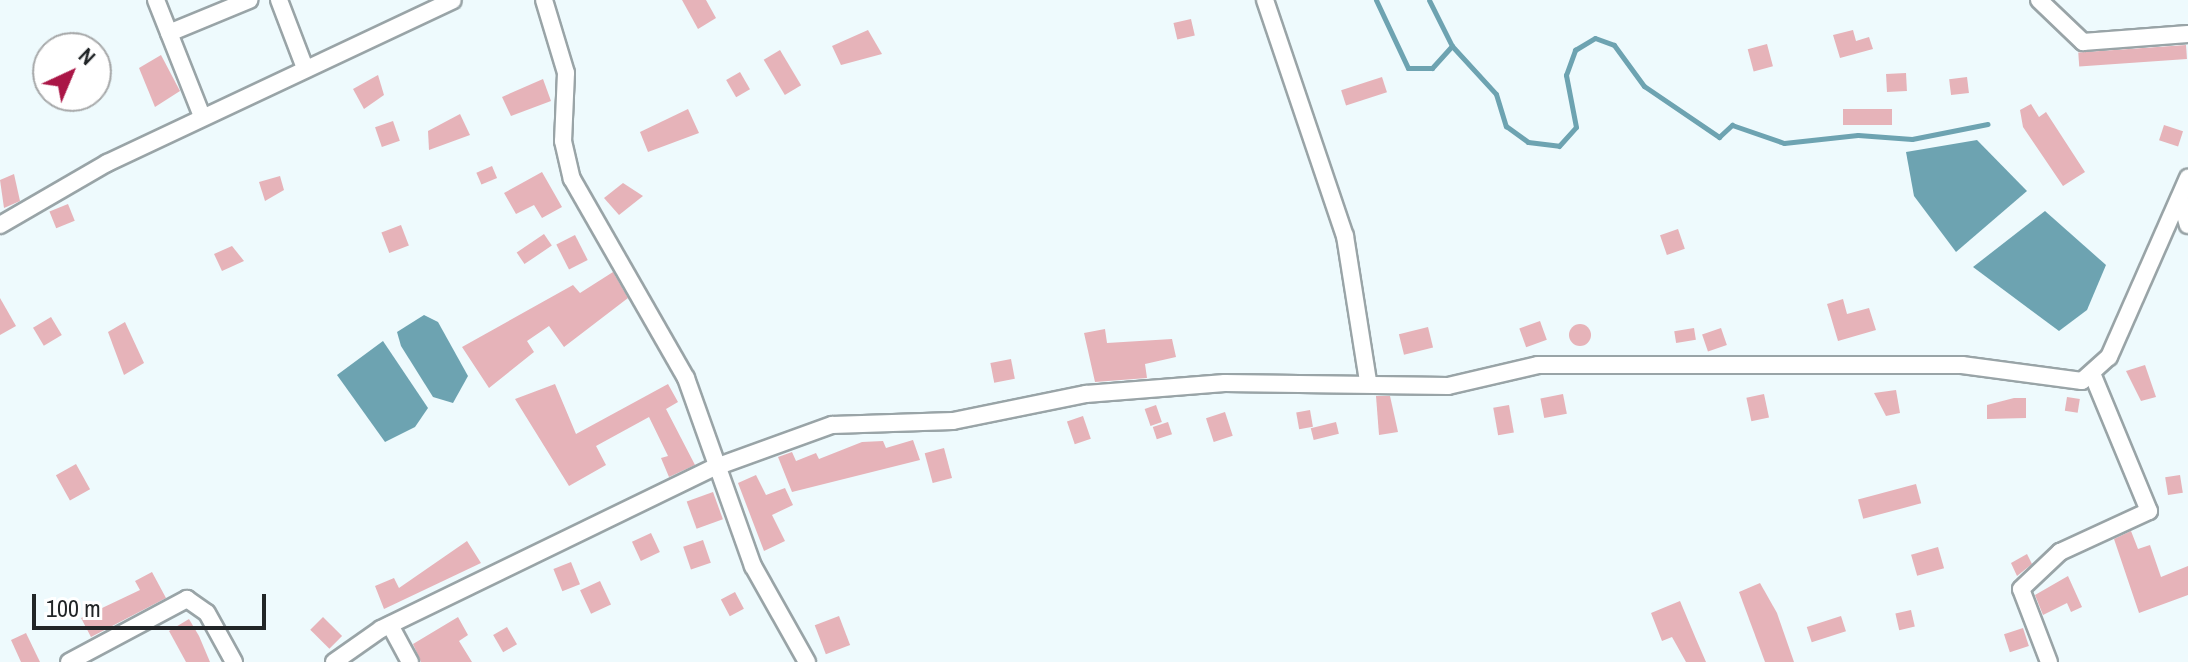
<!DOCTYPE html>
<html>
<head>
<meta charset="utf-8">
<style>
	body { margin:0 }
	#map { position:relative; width:2188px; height:662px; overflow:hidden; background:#eefafd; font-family:"Archivo Narrow",sans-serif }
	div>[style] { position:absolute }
	.water>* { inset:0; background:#6da3b1 }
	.stream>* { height:5px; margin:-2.5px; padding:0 2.5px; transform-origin:2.5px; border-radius:2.5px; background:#6da3b1 }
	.building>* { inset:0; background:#e6b3b9; transform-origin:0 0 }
	.round { border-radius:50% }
	.roads { filter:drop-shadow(2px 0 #99a4a7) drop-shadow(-2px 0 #99a4a7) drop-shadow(0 2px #99a4a7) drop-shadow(0 -2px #99a4a7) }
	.street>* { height:16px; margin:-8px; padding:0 8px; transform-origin:8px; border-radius:8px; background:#fff }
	span { translate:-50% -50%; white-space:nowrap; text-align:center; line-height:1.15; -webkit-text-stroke:7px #fff; paint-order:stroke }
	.north { position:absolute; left:32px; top:32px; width:80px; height:80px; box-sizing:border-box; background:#fff; border:2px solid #a6a8a9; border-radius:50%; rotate:44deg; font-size:22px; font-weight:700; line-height:32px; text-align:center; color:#212527 }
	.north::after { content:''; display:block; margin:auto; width:28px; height:36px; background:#aa1646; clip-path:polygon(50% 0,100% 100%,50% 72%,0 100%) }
	.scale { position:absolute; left:32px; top:594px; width:234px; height:36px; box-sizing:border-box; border:4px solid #212527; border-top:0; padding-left:10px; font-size:24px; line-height:28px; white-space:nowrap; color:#212527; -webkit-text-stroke:6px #fff; paint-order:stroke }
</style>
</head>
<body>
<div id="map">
	<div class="water">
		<div style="clip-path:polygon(1977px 140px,2027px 191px,1956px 252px,1914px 196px,1906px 152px)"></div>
		<div style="clip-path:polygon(2045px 211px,2106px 265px,2087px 310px,2059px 331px,1973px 267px)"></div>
		<div style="clip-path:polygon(424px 315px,438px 322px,468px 376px,453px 403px,433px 397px,401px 346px,397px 332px)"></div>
		<div style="clip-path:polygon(383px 341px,428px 408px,415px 427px,385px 442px,337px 375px)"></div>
	</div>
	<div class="stream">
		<div style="left:1376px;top:0;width:75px;rotate:64.8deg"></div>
		<div style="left:1408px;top:68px;width:24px"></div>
		<div style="left:1432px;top:68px;width:30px;rotate:-48deg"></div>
		<div style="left:1452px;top:46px;width:51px;rotate:-116.6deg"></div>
		<div style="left:1452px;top:46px;width:65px;rotate:47.5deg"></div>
		<div style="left:1496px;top:94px;width:34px;rotate:73deg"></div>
		<div style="left:1506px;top:126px;width:27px;rotate:36deg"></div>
		<div style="left:1528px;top:142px;width:31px;rotate:7deg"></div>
		<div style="left:1559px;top:146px;width:25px;rotate:-48deg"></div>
		<div style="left:1576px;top:127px;width:53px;rotate:-100.9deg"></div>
		<div style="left:1566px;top:75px;width:27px;rotate:-70deg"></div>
		<div style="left:1575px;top:50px;width:23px;rotate:-31deg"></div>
		<div style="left:1595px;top:38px;width:20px;rotate:20deg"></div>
		<div style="left:1614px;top:45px;width:51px;rotate:53.8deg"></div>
		<div style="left:1644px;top:86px;width:91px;rotate:34.2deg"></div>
		<div style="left:1719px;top:137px;width:18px;rotate:-43deg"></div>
		<div style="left:1732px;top:125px;width:55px;rotate:19.1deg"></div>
		<div style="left:1784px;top:143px;width:74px;rotate:-6.2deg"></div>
		<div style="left:1858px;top:135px;width:54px;rotate:4.2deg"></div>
		<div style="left:1912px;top:139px;width:77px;rotate:-11.2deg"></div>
	</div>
	<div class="building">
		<div style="clip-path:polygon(682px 0,706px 0,716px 18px,698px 29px)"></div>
		<div style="left:1191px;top:19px;width:17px;height:18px;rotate:77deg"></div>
		<div style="clip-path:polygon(868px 30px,882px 54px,841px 65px,832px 46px)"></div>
		<div style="clip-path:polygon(1853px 30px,1856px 41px,1869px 37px,1873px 49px,1840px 58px,1833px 35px)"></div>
		<div style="left:1767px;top:44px;width:23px;height:20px;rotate:75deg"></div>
		<div style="left:2186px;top:45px;width:14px;height:108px;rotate:86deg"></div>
		<div style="left:780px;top:50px;width:41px;height:19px;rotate:59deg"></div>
		<div style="clip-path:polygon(161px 55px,180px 91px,155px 107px,139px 68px)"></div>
		<div style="left:740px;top:72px;width:20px;height:16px;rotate:60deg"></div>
		<div style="left:1906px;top:73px;width:18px;height:20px;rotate:87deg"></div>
		<div style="clip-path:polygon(378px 75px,384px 95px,364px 109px,353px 89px)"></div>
		<div style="left:1382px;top:77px;width:16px;height:43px;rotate:72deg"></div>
		<div style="left:1967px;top:77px;width:16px;height:18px;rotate:83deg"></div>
		<div style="clip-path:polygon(543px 79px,551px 101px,511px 116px,502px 97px)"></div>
		<div style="clip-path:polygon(2031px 104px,2039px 117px,2046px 112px,2085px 172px,2063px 186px,2023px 127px,2020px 110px)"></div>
		<div style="clip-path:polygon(688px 109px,699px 133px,648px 152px,640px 132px)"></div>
		<div style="left:1892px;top:109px;width:16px;height:49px;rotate:90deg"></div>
		<div style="clip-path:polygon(460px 114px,470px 135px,429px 150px,428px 131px)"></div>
		<div style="left:393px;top:121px;width:21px;height:19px;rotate:71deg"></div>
		<div style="left:2164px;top:125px;width:20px;height:16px;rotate:18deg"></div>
		<div style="left:492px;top:166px;width:13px;height:17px;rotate:67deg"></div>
		<div style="clip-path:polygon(542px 172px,562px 207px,542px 218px,534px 205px,516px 214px,504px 193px)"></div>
		<div style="clip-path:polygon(14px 174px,20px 201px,4px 208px,0 180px)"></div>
		<div style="clip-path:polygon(280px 176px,284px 190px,265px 201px,259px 182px)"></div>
		<div style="clip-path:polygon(623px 183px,643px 196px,619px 215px,604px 198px)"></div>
		<div style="left:68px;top:204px;width:18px;height:20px;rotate:68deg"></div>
		<div style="left:401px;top:225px;width:22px;height:21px;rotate:69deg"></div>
		<div style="left:1678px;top:229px;width:21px;height:19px;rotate:71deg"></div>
		<div style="left:544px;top:234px;width:14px;height:33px;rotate:56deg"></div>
		<div style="left:575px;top:235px;width:28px;height:21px;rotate:63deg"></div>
		<div style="clip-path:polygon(232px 246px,244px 261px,222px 271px,214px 254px)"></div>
		<div style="clip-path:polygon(613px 272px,628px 298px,564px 347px,549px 326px,527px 341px,534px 352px,489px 388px,462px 347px,573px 285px,580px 293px)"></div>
		<div style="clip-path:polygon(0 298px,16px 326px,0 335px)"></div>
		<div style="clip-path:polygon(1843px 299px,1847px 314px,1869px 308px,1876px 330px,1838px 341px,1827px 304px)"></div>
		<div style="left:51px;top:317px;width:21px;height:21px;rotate:59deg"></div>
		<div style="left:1540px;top:321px;width:20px;height:22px;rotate:70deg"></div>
		<div style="clip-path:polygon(125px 322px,144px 363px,124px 375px,108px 332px)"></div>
		<div class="round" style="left:1569px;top:324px;width:22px;height:22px"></div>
		<div style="left:1428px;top:327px;width:21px;height:30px;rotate:76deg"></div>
		<div style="left:1694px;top:328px;width:12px;height:20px;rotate:81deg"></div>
		<div style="left:1721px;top:328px;width:18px;height:20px;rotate:71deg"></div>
		<div style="clip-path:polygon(1105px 329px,1107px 343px,1172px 339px,1176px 357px,1145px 364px,1147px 378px,1095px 382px,1084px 333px)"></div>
		<div style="left:1011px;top:359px;width:20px;height:21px;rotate:79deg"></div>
		<div style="clip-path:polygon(2145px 365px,2156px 397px,2141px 401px,2126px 371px)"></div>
		<div style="clip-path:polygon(555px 384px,576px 434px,668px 384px,678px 402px,666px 409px,695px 465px,669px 477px,661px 458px,668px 456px,649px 417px,596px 446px,606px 465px,569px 486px,515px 399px)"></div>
		<div style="clip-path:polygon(1896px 390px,1900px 413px,1886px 416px,1874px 393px)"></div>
		<div style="left:1563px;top:394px;width:20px;height:23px;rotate:79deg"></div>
		<div style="left:1764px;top:394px;width:24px;height:18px;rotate:78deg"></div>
		<div style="clip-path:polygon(1376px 396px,1390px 396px,1398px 432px,1379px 435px)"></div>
		<div style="left:2067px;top:397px;width:13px;height:14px;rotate:9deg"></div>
		<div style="clip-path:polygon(2014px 398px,2026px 398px,2026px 418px,1987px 419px,1987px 405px)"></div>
		<div style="left:1156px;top:405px;width:18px;height:12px;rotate:71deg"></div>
		<div style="left:1509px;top:405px;width:28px;height:16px;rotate:80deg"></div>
		<div style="left:1310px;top:410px;width:17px;height:14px;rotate:80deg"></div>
		<div style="left:1225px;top:412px;width:25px;height:20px;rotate:72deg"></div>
		<div style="left:1083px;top:416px;width:24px;height:17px;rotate:71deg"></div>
		<div style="left:1168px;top:422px;width:13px;height:16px;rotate:72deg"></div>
		<div style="left:1336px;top:422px;width:12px;height:26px;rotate:76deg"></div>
		<div style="clip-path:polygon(913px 440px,920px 460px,792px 492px,778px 457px,792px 452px,796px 461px,816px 453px,819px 459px,862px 442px,883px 441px,886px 448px)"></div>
		<div style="left:944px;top:448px;width:31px;height:20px;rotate:75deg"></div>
		<div style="left:76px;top:464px;width:29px;height:23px;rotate:61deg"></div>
		<div style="clip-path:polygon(756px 475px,766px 495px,785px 488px,793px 505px,772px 515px,785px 541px,764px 551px,738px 483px)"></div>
		<div style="left:2180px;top:475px;width:18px;height:15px;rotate:81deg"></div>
		<div style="left:1916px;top:484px;width:20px;height:60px;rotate:75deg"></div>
		<div style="left:713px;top:492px;width:29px;height:28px;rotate:70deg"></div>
		<div style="clip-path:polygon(2131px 531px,2138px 549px,2150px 545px,2161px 577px,2188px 566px,2188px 595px,2139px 613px,2114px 539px)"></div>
		<div style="left:651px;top:533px;width:21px;height:21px;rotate:65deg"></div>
		<div style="left:703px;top:540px;width:24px;height:21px;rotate:71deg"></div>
		<div style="clip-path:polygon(467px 541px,481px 563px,384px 609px,375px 586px,394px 578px,399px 588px)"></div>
		<div style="left:1938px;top:547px;width:22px;height:28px;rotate:74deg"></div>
		<div style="clip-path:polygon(2027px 554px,2032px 564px,2017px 576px,2011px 563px)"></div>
		<div style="left:571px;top:562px;width:24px;height:19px;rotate:68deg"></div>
		<div style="clip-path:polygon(152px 572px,166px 598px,91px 637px,81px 618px,140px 590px,135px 581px)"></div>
		<div style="clip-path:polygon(2068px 576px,2082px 607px,2071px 612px,2067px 603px,2043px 615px,2035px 595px)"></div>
		<div style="left:600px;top:581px;width:26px;height:22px;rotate:65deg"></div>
		<div style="clip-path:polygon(1760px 583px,1777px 613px,1794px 662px,1765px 662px,1739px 592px)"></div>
		<div style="left:735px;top:592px;width:19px;height:16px;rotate:62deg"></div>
		<div style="clip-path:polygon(1680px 601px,1696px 639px,1706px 662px,1686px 662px,1672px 637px,1662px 641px,1651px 613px)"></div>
		<div style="left:1911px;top:610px;width:17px;height:16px;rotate:77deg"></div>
		<div style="left:839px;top:616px;width:31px;height:26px;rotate:69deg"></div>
		<div style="left:1841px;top:616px;width:16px;height:36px;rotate:72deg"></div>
		<div style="left:323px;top:617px;width:27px;height:18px;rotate:45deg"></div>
		<div style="clip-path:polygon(458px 617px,468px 635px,459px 641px,472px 662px,421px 662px,413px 644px)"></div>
		<div style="clip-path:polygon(189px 619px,199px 636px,210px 662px,186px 662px,169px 631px)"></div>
		<div style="left:507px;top:627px;width:20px;height:16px;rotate:60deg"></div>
		<div style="left:2023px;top:628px;width:19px;height:20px;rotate:72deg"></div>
		<div style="clip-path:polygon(26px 633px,40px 662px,21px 662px,11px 640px)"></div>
	</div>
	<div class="roads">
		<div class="street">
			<div style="left:156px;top:0;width:125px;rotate:68.4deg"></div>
			<div style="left:279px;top:0;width:73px;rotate:69.1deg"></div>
			<div style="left:544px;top:0;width:76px;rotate:73.2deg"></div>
			<div style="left:566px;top:73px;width:68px;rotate:92.5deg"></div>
			<div style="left:563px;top:141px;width:39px;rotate:77deg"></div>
			<div style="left:572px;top:179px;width:229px;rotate:60.2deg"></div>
			<div style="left:686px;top:378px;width:200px;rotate:70.4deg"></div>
			<div style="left:753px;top:566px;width:110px;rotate:60.6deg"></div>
			<div style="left:1265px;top:0;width:249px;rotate:71.3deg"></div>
			<div style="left:1345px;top:236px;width:147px;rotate:81deg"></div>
			<div style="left:2039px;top:0;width:61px;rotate:43.7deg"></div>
			<div style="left:2083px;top:42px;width:105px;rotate:-4.4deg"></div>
			<div style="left:169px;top:33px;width:87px;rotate:-22.4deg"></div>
			<div style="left:2181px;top:201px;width:25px;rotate:74deg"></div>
			<div style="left:0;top:225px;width:124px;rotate:-30.1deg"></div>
			<div style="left:107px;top:163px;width:382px;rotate:-25.2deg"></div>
			<div style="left:390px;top:625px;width:42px;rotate:61.6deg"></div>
			<div style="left:69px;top:662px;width:134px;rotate:-28.1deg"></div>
			<div style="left:187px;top:599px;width:24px;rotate:35deg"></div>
			<div style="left:207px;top:613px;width:56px;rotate:61.1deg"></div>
			<div style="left:334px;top:662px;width:57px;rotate:-35.1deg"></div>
			<div style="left:381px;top:629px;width:369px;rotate:-25.9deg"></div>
			<div style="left:713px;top:468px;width:127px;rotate:-19.9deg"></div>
			<div style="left:832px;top:425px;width:121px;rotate:-1.9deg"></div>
			<div style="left:953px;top:421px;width:136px;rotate:-11.5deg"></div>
			<div style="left:1086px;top:394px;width:139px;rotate:-4.5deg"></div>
			<div style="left:1225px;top:383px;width:223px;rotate:0.8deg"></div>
			<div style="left:1448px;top:386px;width:92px;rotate:-13.1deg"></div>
			<div style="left:1538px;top:365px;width:424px"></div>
			<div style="left:1962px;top:365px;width:121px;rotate:7.6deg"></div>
			<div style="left:2082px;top:381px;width:36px;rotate:-42deg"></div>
			<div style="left:2109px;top:357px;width:196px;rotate:-66.2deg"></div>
			<div style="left:2049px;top:662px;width:78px;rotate:-111deg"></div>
			<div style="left:2021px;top:589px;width:54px;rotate:-43.5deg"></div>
			<div style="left:2060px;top:552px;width:98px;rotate:-24.7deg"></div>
			<div style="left:2149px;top:511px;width:146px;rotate:-112.5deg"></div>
		</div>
	</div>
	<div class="north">N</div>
	<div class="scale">100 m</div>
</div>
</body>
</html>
